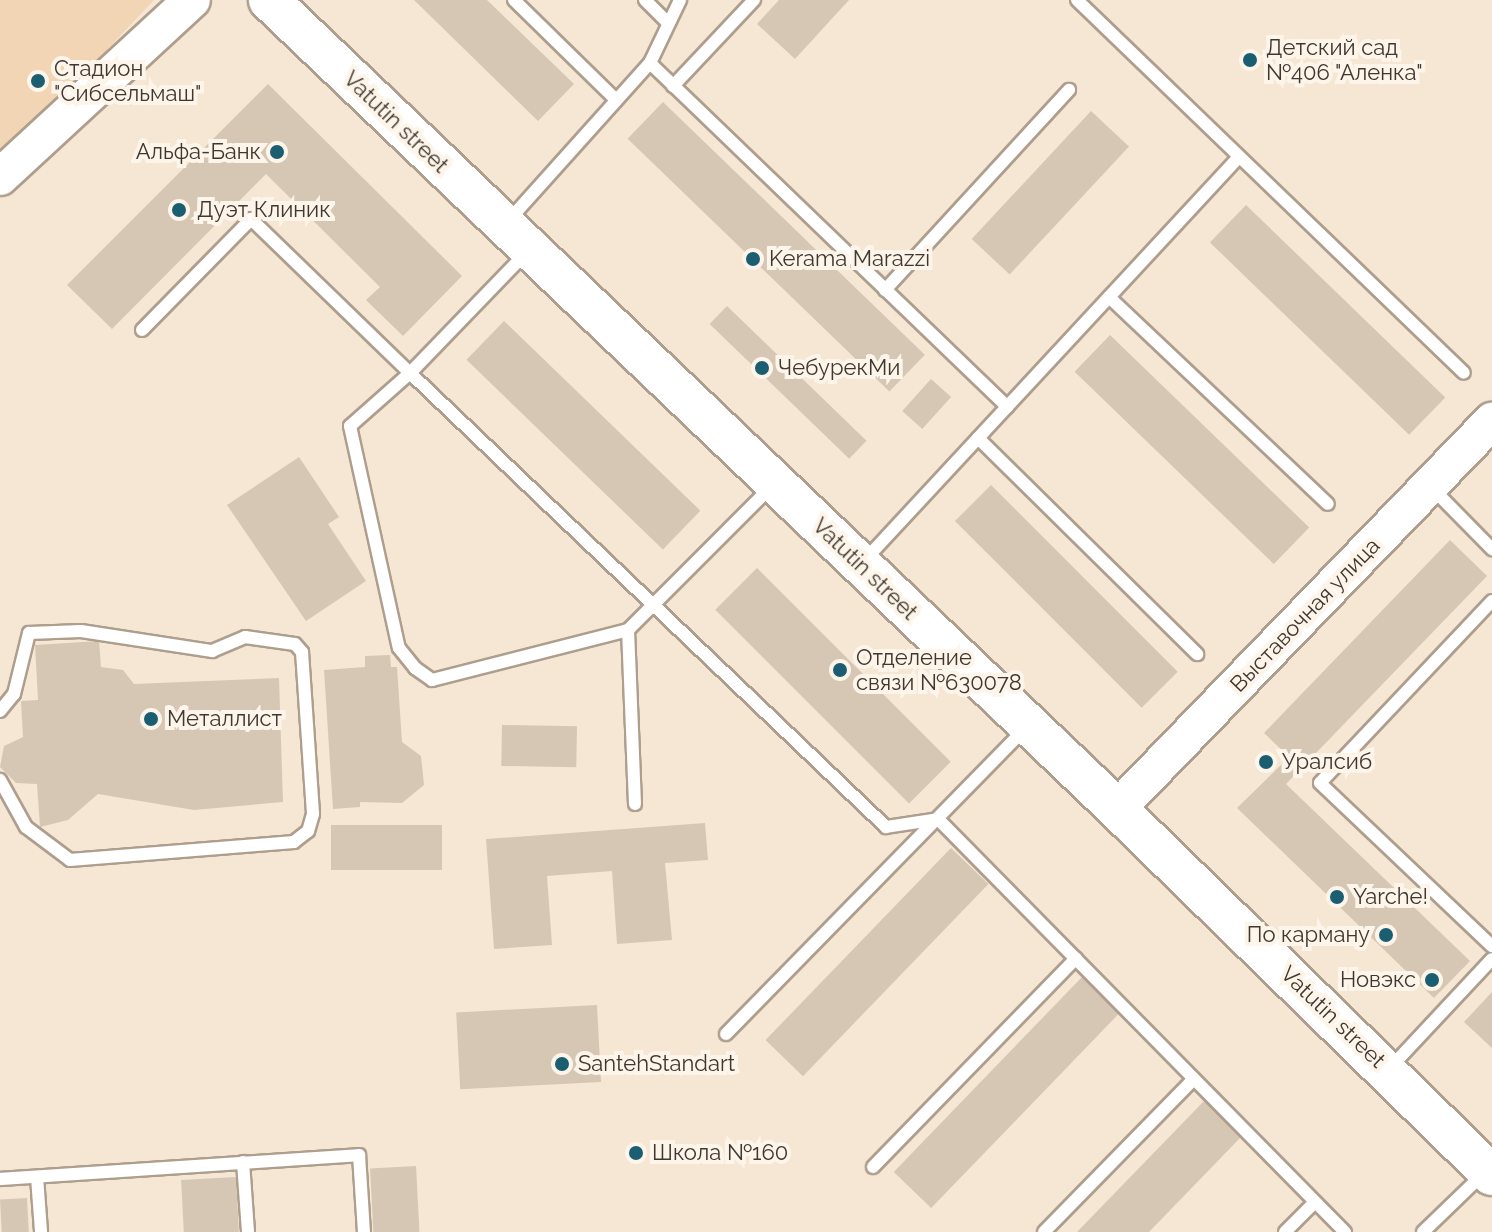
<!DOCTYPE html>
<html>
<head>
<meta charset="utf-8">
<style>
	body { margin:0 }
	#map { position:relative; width:1492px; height:1232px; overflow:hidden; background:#f6e6d4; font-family:Raleway,sans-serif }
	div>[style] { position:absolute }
	.green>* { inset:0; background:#f2d5b4 }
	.building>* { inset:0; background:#d6c7b5; transform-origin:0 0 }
	.roads { filter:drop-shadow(2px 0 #ad9e8d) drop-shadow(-2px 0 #ad9e8d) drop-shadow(0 2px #ad9e8d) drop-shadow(0 -2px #ad9e8d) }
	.lane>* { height:12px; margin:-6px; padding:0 6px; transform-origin:6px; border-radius:6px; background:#fff }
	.secondary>* { height:36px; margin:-18px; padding:0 18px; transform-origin:18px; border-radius:18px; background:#fff }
	.primary>* { height:40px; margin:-20px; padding:0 20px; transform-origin:20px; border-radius:20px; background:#fff }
	.dots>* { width:22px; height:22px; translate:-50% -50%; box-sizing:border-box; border:4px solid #fef5ea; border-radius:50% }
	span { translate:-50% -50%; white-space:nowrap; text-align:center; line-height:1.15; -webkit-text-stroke:8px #fef5ea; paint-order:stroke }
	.poi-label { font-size:22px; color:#3e3831 }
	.left { translate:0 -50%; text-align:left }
	.right { translate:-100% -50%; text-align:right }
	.street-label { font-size:22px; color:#3e3831 }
</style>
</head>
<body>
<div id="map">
	<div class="green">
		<div style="clip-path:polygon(0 0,154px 0,0 163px)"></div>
	</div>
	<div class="building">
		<div style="clip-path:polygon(414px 0,487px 0,574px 84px,538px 121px)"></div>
		<div style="clip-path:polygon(779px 0,849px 0,795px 59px,757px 24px)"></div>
		<div style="clip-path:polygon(268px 84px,462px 276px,403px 336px,366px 300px,380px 287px,266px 174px,112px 329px,67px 285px)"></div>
		<div style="left:663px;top:102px;width:364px;height:51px;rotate:44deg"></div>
		<div style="left:1091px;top:111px;width:52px;height:175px;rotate:43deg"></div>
		<div style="left:1246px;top:205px;width:277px;height:52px;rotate:44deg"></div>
		<div style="left:727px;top:306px;width:194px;height:25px;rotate:44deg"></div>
		<div style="left:504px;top:321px;width:273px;height:54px;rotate:44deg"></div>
		<div style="left:1110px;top:335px;width:277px;height:51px;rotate:44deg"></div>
		<div style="left:931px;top:379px;width:27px;height:43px;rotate:42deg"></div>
		<div style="clip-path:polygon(299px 457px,339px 517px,328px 524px,366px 581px,306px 621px,227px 505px)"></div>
		<div style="left:991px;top:485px;width:264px;height:51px;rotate:45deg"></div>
		<div style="clip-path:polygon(1450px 540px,1487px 576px,1286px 784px,1470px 961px,1434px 998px,1237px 808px,1289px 757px,1264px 733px)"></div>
		<div style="left:757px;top:568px;width:274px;height:59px;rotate:45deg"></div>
		<div style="clip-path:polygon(99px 641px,101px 667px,123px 670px,134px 684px,279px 678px,283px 802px,194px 810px,98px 794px,68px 820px,40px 827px,37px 784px,16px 783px,0 767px,4px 746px,23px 737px,21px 701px,38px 700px,35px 645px)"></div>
		<div style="clip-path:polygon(390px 655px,391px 667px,397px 667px,402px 742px,421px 756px,424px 785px,402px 803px,360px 802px,360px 807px,333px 809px,324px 670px,365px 667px,365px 656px)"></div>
		<div style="left:502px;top:725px;width:75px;height:41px;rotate:1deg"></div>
		<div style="clip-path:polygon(705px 823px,708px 860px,665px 863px,672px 940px,617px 944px,612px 871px,547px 876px,552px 945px,494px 949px,486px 839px)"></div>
		<div style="left:442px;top:825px;width:45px;height:111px;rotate:90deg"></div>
		<div style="left:951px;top:848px;width:52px;height:267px;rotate:44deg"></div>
		<div style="left:1082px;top:977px;width:52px;height:271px;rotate:44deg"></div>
		<div style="clip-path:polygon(1492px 992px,1492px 1048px,1464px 1022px)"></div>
		<div style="left:597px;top:1005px;width:77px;height:141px;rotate:87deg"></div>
		<div style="clip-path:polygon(1204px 1101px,1241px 1137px,1149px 1232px,1077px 1232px)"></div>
		<div style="left:416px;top:1166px;width:66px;height:46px;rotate:87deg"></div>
		<div style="left:236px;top:1177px;width:55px;height:55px;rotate:87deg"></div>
		<div style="left:27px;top:1198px;width:34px;height:27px;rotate:87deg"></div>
	</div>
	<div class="roads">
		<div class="lane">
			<div style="left:514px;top:0;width:143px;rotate:44.4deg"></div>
			<div style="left:645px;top:0;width:33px;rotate:45deg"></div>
			<div style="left:1077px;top:0;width:537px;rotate:43.94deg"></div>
			<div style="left:650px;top:63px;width:496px;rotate:43.9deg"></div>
			<div style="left:673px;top:86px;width:118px;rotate:-46.7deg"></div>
			<div style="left:509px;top:220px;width:211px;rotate:-48.1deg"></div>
			<div style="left:650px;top:63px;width:70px;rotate:-64.5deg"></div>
			<div style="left:525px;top:254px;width:165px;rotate:134deg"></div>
			<div style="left:410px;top:373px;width:658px;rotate:43.64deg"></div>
			<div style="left:886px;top:827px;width:53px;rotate:-8.7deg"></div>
			<div style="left:885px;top:290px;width:272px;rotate:-47.4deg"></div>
			<div style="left:1109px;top:297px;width:301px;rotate:43.4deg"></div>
			<div style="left:142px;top:330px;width:156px;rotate:-45.5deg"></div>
			<div style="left:251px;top:219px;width:221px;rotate:44.1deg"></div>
			<div style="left:410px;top:373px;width:80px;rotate:138.5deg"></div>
			<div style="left:350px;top:426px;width:227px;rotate:77.6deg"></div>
			<div style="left:399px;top:648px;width:26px;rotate:51deg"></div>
			<div style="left:415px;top:668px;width:21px;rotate:35deg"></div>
			<div style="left:432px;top:680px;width:202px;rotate:-14.3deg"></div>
			<div style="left:978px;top:438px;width:308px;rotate:44.6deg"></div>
			<div style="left:1432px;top:488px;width:86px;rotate:45.5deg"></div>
			<div style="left:863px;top:562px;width:553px;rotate:-47.13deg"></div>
			<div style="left:1492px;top:601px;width:250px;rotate:133.4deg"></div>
			<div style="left:1320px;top:783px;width:237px;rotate:43.5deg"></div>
			<div style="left:0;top:711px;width:22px;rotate:-51deg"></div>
			<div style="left:14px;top:694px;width:63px;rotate:-76.2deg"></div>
			<div style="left:29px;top:633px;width:52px;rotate:-2.2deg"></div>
			<div style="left:81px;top:631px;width:133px;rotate:8.7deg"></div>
			<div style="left:212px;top:651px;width:36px;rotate:-23deg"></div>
			<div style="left:245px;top:637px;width:50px;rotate:8deg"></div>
			<div style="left:295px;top:644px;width:11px;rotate:49deg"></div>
			<div style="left:302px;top:652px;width:162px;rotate:86.1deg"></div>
			<div style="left:313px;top:814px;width:18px;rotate:106deg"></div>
			<div style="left:308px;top:831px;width:18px;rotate:142deg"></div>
			<div style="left:294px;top:842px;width:225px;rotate:175.4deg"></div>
			<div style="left:70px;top:860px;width:55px;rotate:-143.1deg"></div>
			<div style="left:26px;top:827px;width:54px;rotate:-119deg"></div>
			<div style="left:635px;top:804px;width:174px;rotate:-92.3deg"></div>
			<div style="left:628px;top:630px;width:205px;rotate:-45deg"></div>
			<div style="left:938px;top:819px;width:580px;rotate:45.42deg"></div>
			<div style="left:726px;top:1034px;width:426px;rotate:-45.6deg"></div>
			<div style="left:1390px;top:1068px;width:149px;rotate:-46.9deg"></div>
			<div style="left:243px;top:1162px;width:70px;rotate:85.9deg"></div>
			<div style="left:873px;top:1167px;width:291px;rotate:-45.8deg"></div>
			<div style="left:37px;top:1177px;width:55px;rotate:85.8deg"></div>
			<div style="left:0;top:1179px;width:360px;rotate:-3.8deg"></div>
			<div style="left:359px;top:1155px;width:77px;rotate:86.3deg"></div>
			<div style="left:1044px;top:1232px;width:214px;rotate:-45.6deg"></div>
			<div style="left:1285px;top:1232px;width:42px;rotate:-45deg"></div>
			<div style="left:1423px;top:1232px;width:85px;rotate:-44deg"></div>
		</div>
		<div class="secondary">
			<div style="left:0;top:177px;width:261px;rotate:-42.7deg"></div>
			<div style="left:1117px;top:809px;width:540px;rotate:-45.98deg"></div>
		</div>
		<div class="primary">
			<div style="left:269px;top:0;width:1172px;rotate:43.65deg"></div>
			<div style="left:1117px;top:809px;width:524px;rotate:44.3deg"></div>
		</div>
	</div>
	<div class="dots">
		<div style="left:1250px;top:60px;background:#1b5e72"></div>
		<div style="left:38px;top:81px;background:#1b5e72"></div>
		<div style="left:277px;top:152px;background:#1b5e72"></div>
		<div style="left:179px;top:210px;background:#1b5e72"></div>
		<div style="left:753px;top:259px;background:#1b5e72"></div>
		<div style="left:762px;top:368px;background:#1b5e72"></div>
		<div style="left:840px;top:670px;background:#1b5e72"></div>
		<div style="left:151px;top:719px;background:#1b5e72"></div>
		<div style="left:1266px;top:762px;background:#1b5e72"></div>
		<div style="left:1337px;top:897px;background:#1b5e72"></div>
		<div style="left:1386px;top:935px;background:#1b5e72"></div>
		<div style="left:1432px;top:980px;background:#1b5e72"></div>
		<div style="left:562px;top:1064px;background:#1b5e72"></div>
		<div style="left:636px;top:1153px;background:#1b5e72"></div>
	</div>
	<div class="poi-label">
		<span class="left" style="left:1266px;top:60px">Детский сад<br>№406 "Аленка"</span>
		<span class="left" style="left:54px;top:81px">Стадион<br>"Сибсельмаш"</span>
		<span class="right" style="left:261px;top:152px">Альфа-Банк</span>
		<span class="left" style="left:197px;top:210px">Дуэт Клиник</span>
		<span class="left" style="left:769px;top:259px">Kerama Marazzi</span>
		<span class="left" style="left:778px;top:368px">ЧебурекМи</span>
		<span class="left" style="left:856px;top:670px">Отделение<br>связи №630078</span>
		<span class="left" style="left:167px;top:719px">Металлист</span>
		<span class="left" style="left:1282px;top:762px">Уралсиб</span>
		<span class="left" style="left:1353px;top:897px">Yarche!</span>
		<span class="right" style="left:1370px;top:935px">По карману</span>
		<span class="right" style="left:1416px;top:980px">Новэкс</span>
		<span class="left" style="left:578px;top:1064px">SantehStandart</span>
		<span class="left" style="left:652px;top:1153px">Школа №160</span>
	</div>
	<div class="street-label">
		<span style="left:396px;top:122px;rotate:44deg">Vatutin street</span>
		<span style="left:865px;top:569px;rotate:44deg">Vatutin street</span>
		<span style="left:1305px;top:615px;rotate:-46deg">Выставочная улица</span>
		<span style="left:1333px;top:1017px;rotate:44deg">Vatutin street</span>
	</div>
</div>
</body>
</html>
